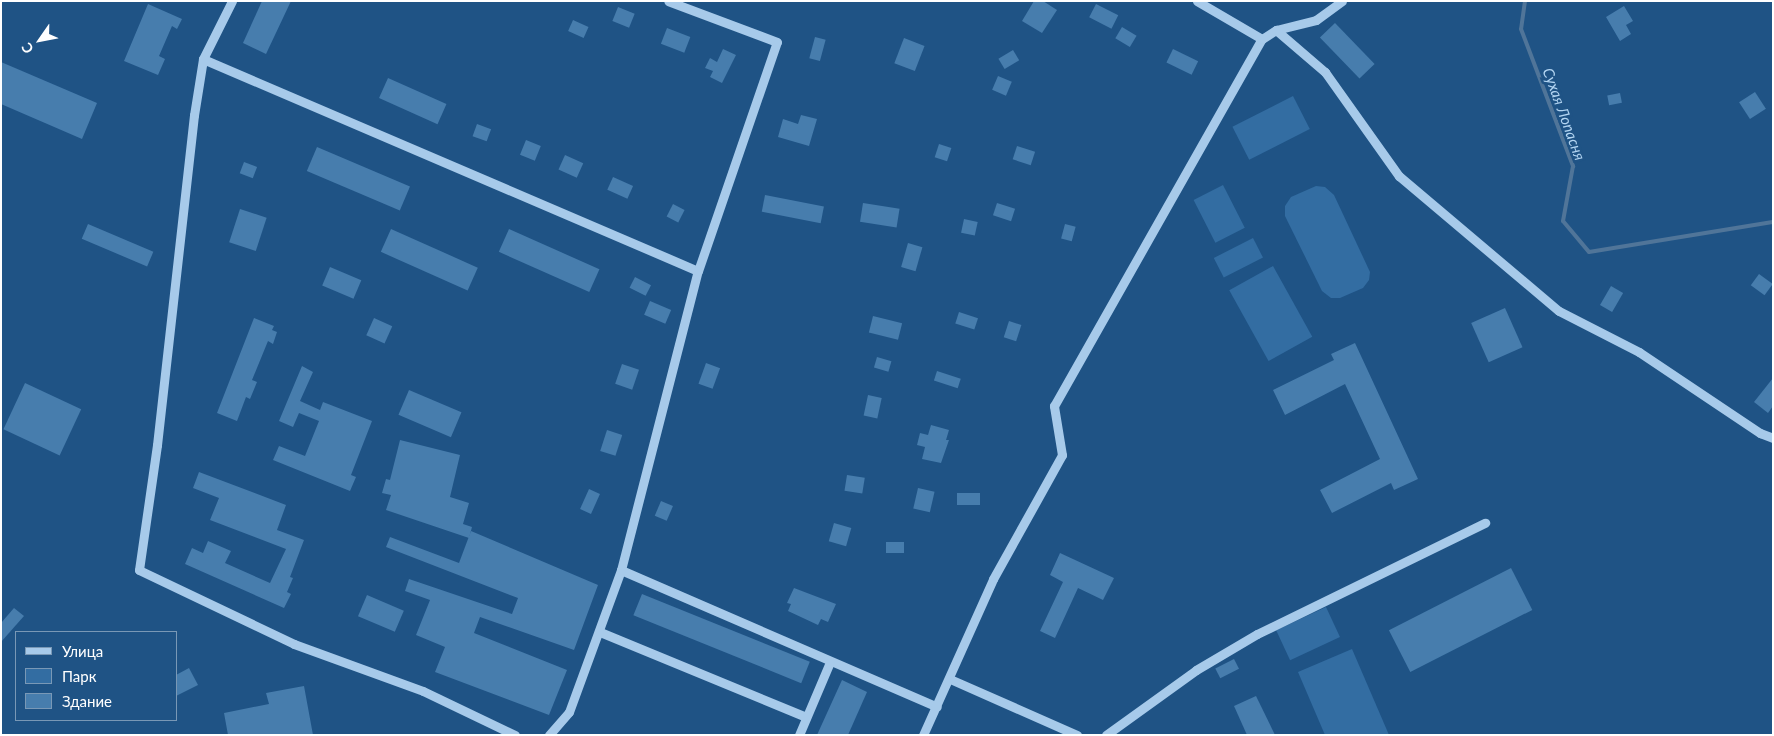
<!DOCTYPE html>
<html>
<head>
<meta charset="utf-8">
<style>
	body { margin:0 }
	#map { position:relative; width:1774px; height:736px; overflow:hidden; background:#1f5385; font-family:Lato,sans-serif }
	div>[style] { position:absolute }
	.green>* { inset:0; background:#336da2; transform-origin:0 0 }
	.stream>* { height:4px; margin:-2px; padding:0 2px; transform-origin:2px; border-radius:2px; background:#507599 }
	.building>* { inset:0; background:#477dad; transform-origin:0 0 }
	.minor>* { height:9px; margin:-4.5px; padding:0 4.5px; transform-origin:4.5px; border-radius:4.5px; background:#a7caea }
	span { translate:-50% -50%; white-space:nowrap; text-align:center; line-height:1.15; -webkit-text-stroke:5px #1f5385; paint-order:stroke }
	.water-label { font-size:15px; color:#b2d4f1; font-style:italic }
	.frame { position:absolute; inset:0; border:2px solid #fff; pointer-events:none }
	.legend { position:absolute; left:15px; top:631px; width:162px; height:90px; box-sizing:border-box; background:#1f5385; border:1px solid #7998b6; margin:0; padding:6px 9px; list-style:none; font-size:15px; color:#fff }
	.legend li { display:flex; align-items:center; gap:10px; height:25px }
	.legend b { width:25px; border:1px solid #7998b6 }
	.north { position:absolute; left:15px; top:15px; width:50px; height:50px; -webkit-text-stroke:4px #1f5385; paint-order:stroke; rotate:237deg; font-size:14px; font-weight:700; line-height:20px; text-align:center; color:#fff }
	.north::after { content:''; display:block; margin:auto; width:18px; height:22px; background:#fff; clip-path:polygon(50% 0,100% 100%,50% 72%,0 100%) }
</style>
</head>
<body>
<div id="map">
	<div class="green">
		<div style="left:1293px;top:96px;width:37px;height:68px;rotate:63deg"></div>
		<div style="left:1223px;top:185px;width:48px;height:33px;rotate:63deg"></div>
		<div style="clip-path:polygon(1316px 186px,1325px 187px,1334px 195px,1370px 272px,1369px 280px,1363px 288px,1340px 298px,1331px 298px,1322px 291px,1285px 216px,1285px 206px,1291px 197px)"></div>
		<div style="left:1253px;top:238px;width:22px;height:44px;rotate:63deg"></div>
		<div style="left:1273px;top:266px;width:81px;height:50px;rotate:61deg"></div>
		<div style="left:1326px;top:607px;width:33px;height:55px;rotate:65deg"></div>
		<div style="clip-path:polygon(1352px 649px,1389px 735px,1325px 735px,1298px 672px)"></div>
	</div>
	<div class="stream">
		<div style="left:1525px;top:1px;width:28px;rotate:98deg"></div>
		<div style="left:1521px;top:29px;width:147px;rotate:69.2deg"></div>
		<div style="left:1573px;top:166px;width:56px;rotate:100.3deg"></div>
		<div style="left:1563px;top:221px;width:40px;rotate:50deg"></div>
		<div style="left:1589px;top:252px;width:186px;rotate:-9.3deg"></div>
	</div>
	<div class="building">
		<div style="clip-path:polygon(262px 1px,291px 1px,266px 54px,243px 43px)"></div>
		<div style="clip-path:polygon(1034px 1px,1043px 1px,1057px 10px,1042px 33px,1022px 21px)"></div>
		<div style="clip-path:polygon(148px 4px,182px 19px,177px 29px,172px 26px,159px 56px,165px 59px,158px 75px,124px 61px)"></div>
		<div style="left:1096px;top:4px;width:25px;height:15px;rotate:27deg"></div>
		<div style="clip-path:polygon(1624px 6px,1633px 21px,1626px 25px,1631px 34px,1620px 41px,1606px 17px)"></div>
		<div style="left:618px;top:7px;width:18px;height:15px;rotate:22deg"></div>
		<div style="left:573px;top:20px;width:17px;height:12px;rotate:24deg"></div>
		<div style="left:1335px;top:23px;width:57px;height:21px;rotate:46deg"></div>
		<div style="left:1122px;top:27px;width:17px;height:13px;rotate:31deg"></div>
		<div style="left:667px;top:28px;width:25px;height:17px;rotate:21deg"></div>
		<div style="left:815px;top:37px;width:11px;height:22px;rotate:15deg"></div>
		<div style="left:904px;top:38px;width:22px;height:27px;rotate:21deg"></div>
		<div style="clip-path:polygon(723px 49px,736px 55px,722px 83px,710px 77px,713px 71px,705px 68px,710px 58px,717px 62px)"></div>
		<div style="left:1173px;top:49px;width:28px;height:15px;rotate:26deg"></div>
		<div style="left:1013px;top:50px;width:12px;height:17px;rotate:59deg"></div>
		<div style="clip-path:polygon(1px 62px,97px 103px,82px 139px,1px 104px)"></div>
		<div style="left:998px;top:76px;width:15px;height:15px;rotate:23deg"></div>
		<div style="left:388px;top:78px;width:64px;height:22px;rotate:24deg"></div>
		<div style="left:1755px;top:92px;width:20px;height:19px;rotate:57deg"></div>
		<div style="left:1620px;top:93px;width:10px;height:13px;rotate:79deg"></div>
		<div style="clip-path:polygon(801px 115px,817px 119px,809px 146px,778px 137px,783px 119px,798px 124px)"></div>
		<div style="left:477px;top:124px;width:15px;height:13px;rotate:20deg"></div>
		<div style="left:526px;top:140px;width:16px;height:16px;rotate:22deg"></div>
		<div style="left:939px;top:144px;width:13px;height:14px;rotate:18deg"></div>
		<div style="left:1017px;top:146px;width:19px;height:14px;rotate:18deg"></div>
		<div style="left:317px;top:147px;width:101px;height:26px;rotate:23deg"></div>
		<div style="left:565px;top:155px;width:20px;height:16px;rotate:24deg"></div>
		<div style="left:244px;top:162px;width:14px;height:12px;rotate:21deg"></div>
		<div style="left:613px;top:177px;width:22px;height:14px;rotate:24deg"></div>
		<div style="left:765px;top:195px;width:60px;height:17px;rotate:11deg"></div>
		<div style="left:863px;top:203px;width:37px;height:19px;rotate:9deg"></div>
		<div style="left:997px;top:203px;width:19px;height:13px;rotate:18deg"></div>
		<div style="left:673px;top:204px;width:13px;height:14px;rotate:27deg"></div>
		<div style="left:240px;top:209px;width:28px;height:35px;rotate:18deg"></div>
		<div style="left:964px;top:219px;width:14px;height:14px;rotate:12deg"></div>
		<div style="left:88px;top:224px;width:71px;height:16px;rotate:23deg"></div>
		<div style="left:1065px;top:224px;width:11px;height:15px;rotate:15deg"></div>
		<div style="left:391px;top:229px;width:95px;height:25px;rotate:24deg"></div>
		<div style="left:509px;top:229px;width:99px;height:25px;rotate:24deg"></div>
		<div style="left:908px;top:243px;width:15px;height:25px;rotate:16deg"></div>
		<div style="left:330px;top:267px;width:34px;height:20px;rotate:23deg"></div>
		<div style="left:1759px;top:274px;width:17px;height:14px;rotate:36deg"></div>
		<div style="left:635px;top:277px;width:18px;height:12px;rotate:27deg"></div>
		<div style="left:1611px;top:286px;width:14px;height:22px;rotate:30deg"></div>
		<div style="left:650px;top:301px;width:23px;height:15px;rotate:23deg"></div>
		<div style="left:1505px;top:308px;width:43px;height:37px;rotate:66deg"></div>
		<div style="left:959px;top:312px;width:20px;height:12px;rotate:18deg"></div>
		<div style="left:873px;top:316px;width:30px;height:17px;rotate:14deg"></div>
		<div style="clip-path:polygon(254px 318px,274px 326px,272px 330px,277px 332px,273px 344px,268px 341px,252px 380px,257px 382px,250px 399px,246px 397px,237px 421px,217px 413px)"></div>
		<div style="left:374px;top:318px;width:20px;height:19px;rotate:24deg"></div>
		<div style="left:1009px;top:321px;width:13px;height:17px;rotate:18deg"></div>
		<div style="clip-path:polygon(1355px 343px,1418px 479px,1394px 490px,1391px 483px,1332px 513px,1320px 490px,1380px 459px,1345px 384px,1285px 415px,1273px 390px,1334px 360px,1331px 354px)"></div>
		<div style="left:877px;top:357px;width:15px;height:11px;rotate:16deg"></div>
		<div style="left:706px;top:363px;width:15px;height:22px;rotate:20deg"></div>
		<div style="left:622px;top:364px;width:18px;height:21px;rotate:19deg"></div>
		<div style="clip-path:polygon(302px 366px,313px 372px,300px 401px,320px 410px,323px 402px,372px 421px,351px 475px,356px 477px,350px 491px,273px 460px,279px 446px,305px 456px,319px 421px,299px 413px,293px 427px,279px 421px)"></div>
		<div style="left:937px;top:371px;width:25px;height:10px;rotate:18deg"></div>
		<div style="clip-path:polygon(1773px 378px,1773px 406px,1768px 413px,1754px 402px)"></div>
		<div style="left:25px;top:383px;width:62px;height:51px;rotate:25deg"></div>
		<div style="left:409px;top:390px;width:57px;height:27px;rotate:23deg"></div>
		<div style="left:868px;top:395px;width:14px;height:21px;rotate:12deg"></div>
		<div style="clip-path:polygon(931px 425px,949px 430px,946px 440px,949px 440px,941px 463px,922px 459px,925px 447px,917px 445px,920px 433px,928px 435px)"></div>
		<div style="left:607px;top:430px;width:16px;height:22px;rotate:18deg"></div>
		<div style="clip-path:polygon(400px 440px,460px 455px,450px 497px,469px 503px,463px 524px,472px 527px,469px 538px,386px 510px,391px 495px,382px 493px,386px 479px,390px 480px)"></div>
		<div style="clip-path:polygon(199px 472px,286px 505px,277px 530px,304px 540px,290px 577px,293px 578px,287px 592px,291px 594px,284px 608px,185px 564px,192px 548px,203px 553px,208px 541px,231px 551px,225px 563px,270px 583px,286px 549px,210px 520px,219px 498px,193px 488px)"></div>
		<div style="left:847px;top:475px;width:18px;height:16px;rotate:9deg"></div>
		<div style="left:918px;top:488px;width:17px;height:21px;rotate:13deg"></div>
		<div style="left:589px;top:489px;width:12px;height:22px;rotate:24deg"></div>
		<div style="left:957px;top:493px;width:23px;height:12px"></div>
		<div style="left:661px;top:501px;width:13px;height:16px;rotate:23deg"></div>
		<div style="left:834px;top:523px;width:18px;height:19px;rotate:16deg"></div>
		<div style="clip-path:polygon(471px 531px,598px 585px,574px 650px,480px 617px,474px 633px,567px 670px,549px 715px,435px 672px,445px 647px,416px 635px,430px 600px,405px 591px,409px 579px,512px 614px,518px 598px,386px 547px,390px 537px,459px 563px)"></div>
		<div style="left:904px;top:542px;width:11px;height:18px;rotate:90deg"></div>
		<div style="clip-path:polygon(1060px 553px,1114px 578px,1103px 600px,1078px 588px,1055px 638px,1040px 631px,1063px 582px,1050px 575px)"></div>
		<div style="left:1511px;top:568px;width:47px;height:137px;rotate:63deg"></div>
		<div style="clip-path:polygon(794px 588px,836px 604px,828px 622px,821px 619px,818px 625px,788px 611px,791px 604px,787px 603px)"></div>
		<div style="left:642px;top:594px;width:181px;height:23px;rotate:22deg"></div>
		<div style="left:367px;top:595px;width:40px;height:23px;rotate:23deg"></div>
		<div style="clip-path:polygon(14px 608px,24px 616px,1px 642px,1px 623px)"></div>
		<div style="left:1234px;top:659px;width:11px;height:21px;rotate:63deg"></div>
		<div style="clip-path:polygon(189px 668px,198px 685px,176px 696px,176px 675px)"></div>
		<div style="clip-path:polygon(842px 680px,867px 692px,848px 735px,817px 735px)"></div>
		<div style="clip-path:polygon(304px 686px,313px 735px,228px 735px,224px 713px,269px 704px,266px 693px)"></div>
		<div style="clip-path:polygon(1256px 696px,1275px 735px,1247px 735px,1234px 706px)"></div>
	</div>
	<div class="minor">
		<div style="left:232px;top:1px;width:65px;rotate:116.6deg"></div>
		<div style="left:203px;top:59px;width:57px;rotate:99.1deg"></div>
		<div style="left:194px;top:115px;width:332px;rotate:96.4deg"></div>
		<div style="left:157px;top:445px;width:126px;rotate:98.2deg"></div>
		<div style="left:139px;top:570px;width:172px;rotate:25.5deg"></div>
		<div style="left:294px;top:644px;width:137px;rotate:20deg"></div>
		<div style="left:423px;top:691px;width:102px;rotate:25.6deg"></div>
		<div style="left:1197px;top:1px;width:75px;rotate:30.3deg"></div>
		<div style="left:1276px;top:30px;width:41px;rotate:-14deg"></div>
		<div style="left:1316px;top:20px;width:32px;rotate:-36deg"></div>
		<div style="left:203px;top:59px;width:538px;rotate:23.18deg"></div>
		<div style="left:621px;top:570px;width:344px;rotate:23.4deg"></div>
		<div style="left:600px;top:632px;width:223px;rotate:22.4deg"></div>
		<div style="left:950px;top:679px;width:139px;rotate:23.8deg"></div>
		<div style="left:549px;top:735px;width:30px;rotate:-49deg"></div>
		<div style="left:569px;top:712px;width:151px;rotate:-69.9deg"></div>
		<div style="left:621px;top:570px;width:309px;rotate:-75.6deg"></div>
		<div style="left:698px;top:271px;width:242px;rotate:-71deg"></div>
		<div style="left:777px;top:42px;width:116px;rotate:-159.4deg"></div>
		<div style="left:799px;top:735px;width:79px;rotate:-67deg"></div>
		<div style="left:923px;top:735px;width:171px;rotate:-65.8deg"></div>
		<div style="left:993px;top:579px;width:142px;rotate:-60.9deg"></div>
		<div style="left:1062px;top:455px;width:50px;rotate:-99.3deg"></div>
		<div style="left:1054px;top:406px;width:422px;rotate:-60.5deg"></div>
		<div style="left:1262px;top:39px;width:17px;rotate:-33deg"></div>
		<div style="left:1276px;top:30px;width:65px;rotate:40.6deg"></div>
		<div style="left:1325px;top:72px;width:128px;rotate:54.6deg"></div>
		<div style="left:1399px;top:176px;width:209px;rotate:40.2deg"></div>
		<div style="left:1559px;top:311px;width:90px;rotate:27.1deg"></div>
		<div style="left:1639px;top:352px;width:146px;rotate:33.8deg"></div>
		<div style="left:1760px;top:433px;width:14px;rotate:21deg"></div>
		<div style="left:1106px;top:735px;width:111px;rotate:-35.8deg"></div>
		<div style="left:1196px;top:670px;width:71px;rotate:-30.5deg"></div>
		<div style="left:1257px;top:634px;width:254px;rotate:-26deg"></div>
	</div>
	<div class="water-label">
		<span style="left:1564px;top:114px;rotate:70deg">Сухая Лопасня</span>
	</div>
	<div class="frame"></div>
	<ul class="legend">
	<li><b style="height:6px;background:#a7caea"></b>Улица</li>
	<li><b style="height:14px;background:#336da2"></b>Парк</li>
	<li><b style="height:14px;background:#477dad"></b>Здание</li>
	</ul>
	<div class="north">С</div>
</div>
</body>
</html>
